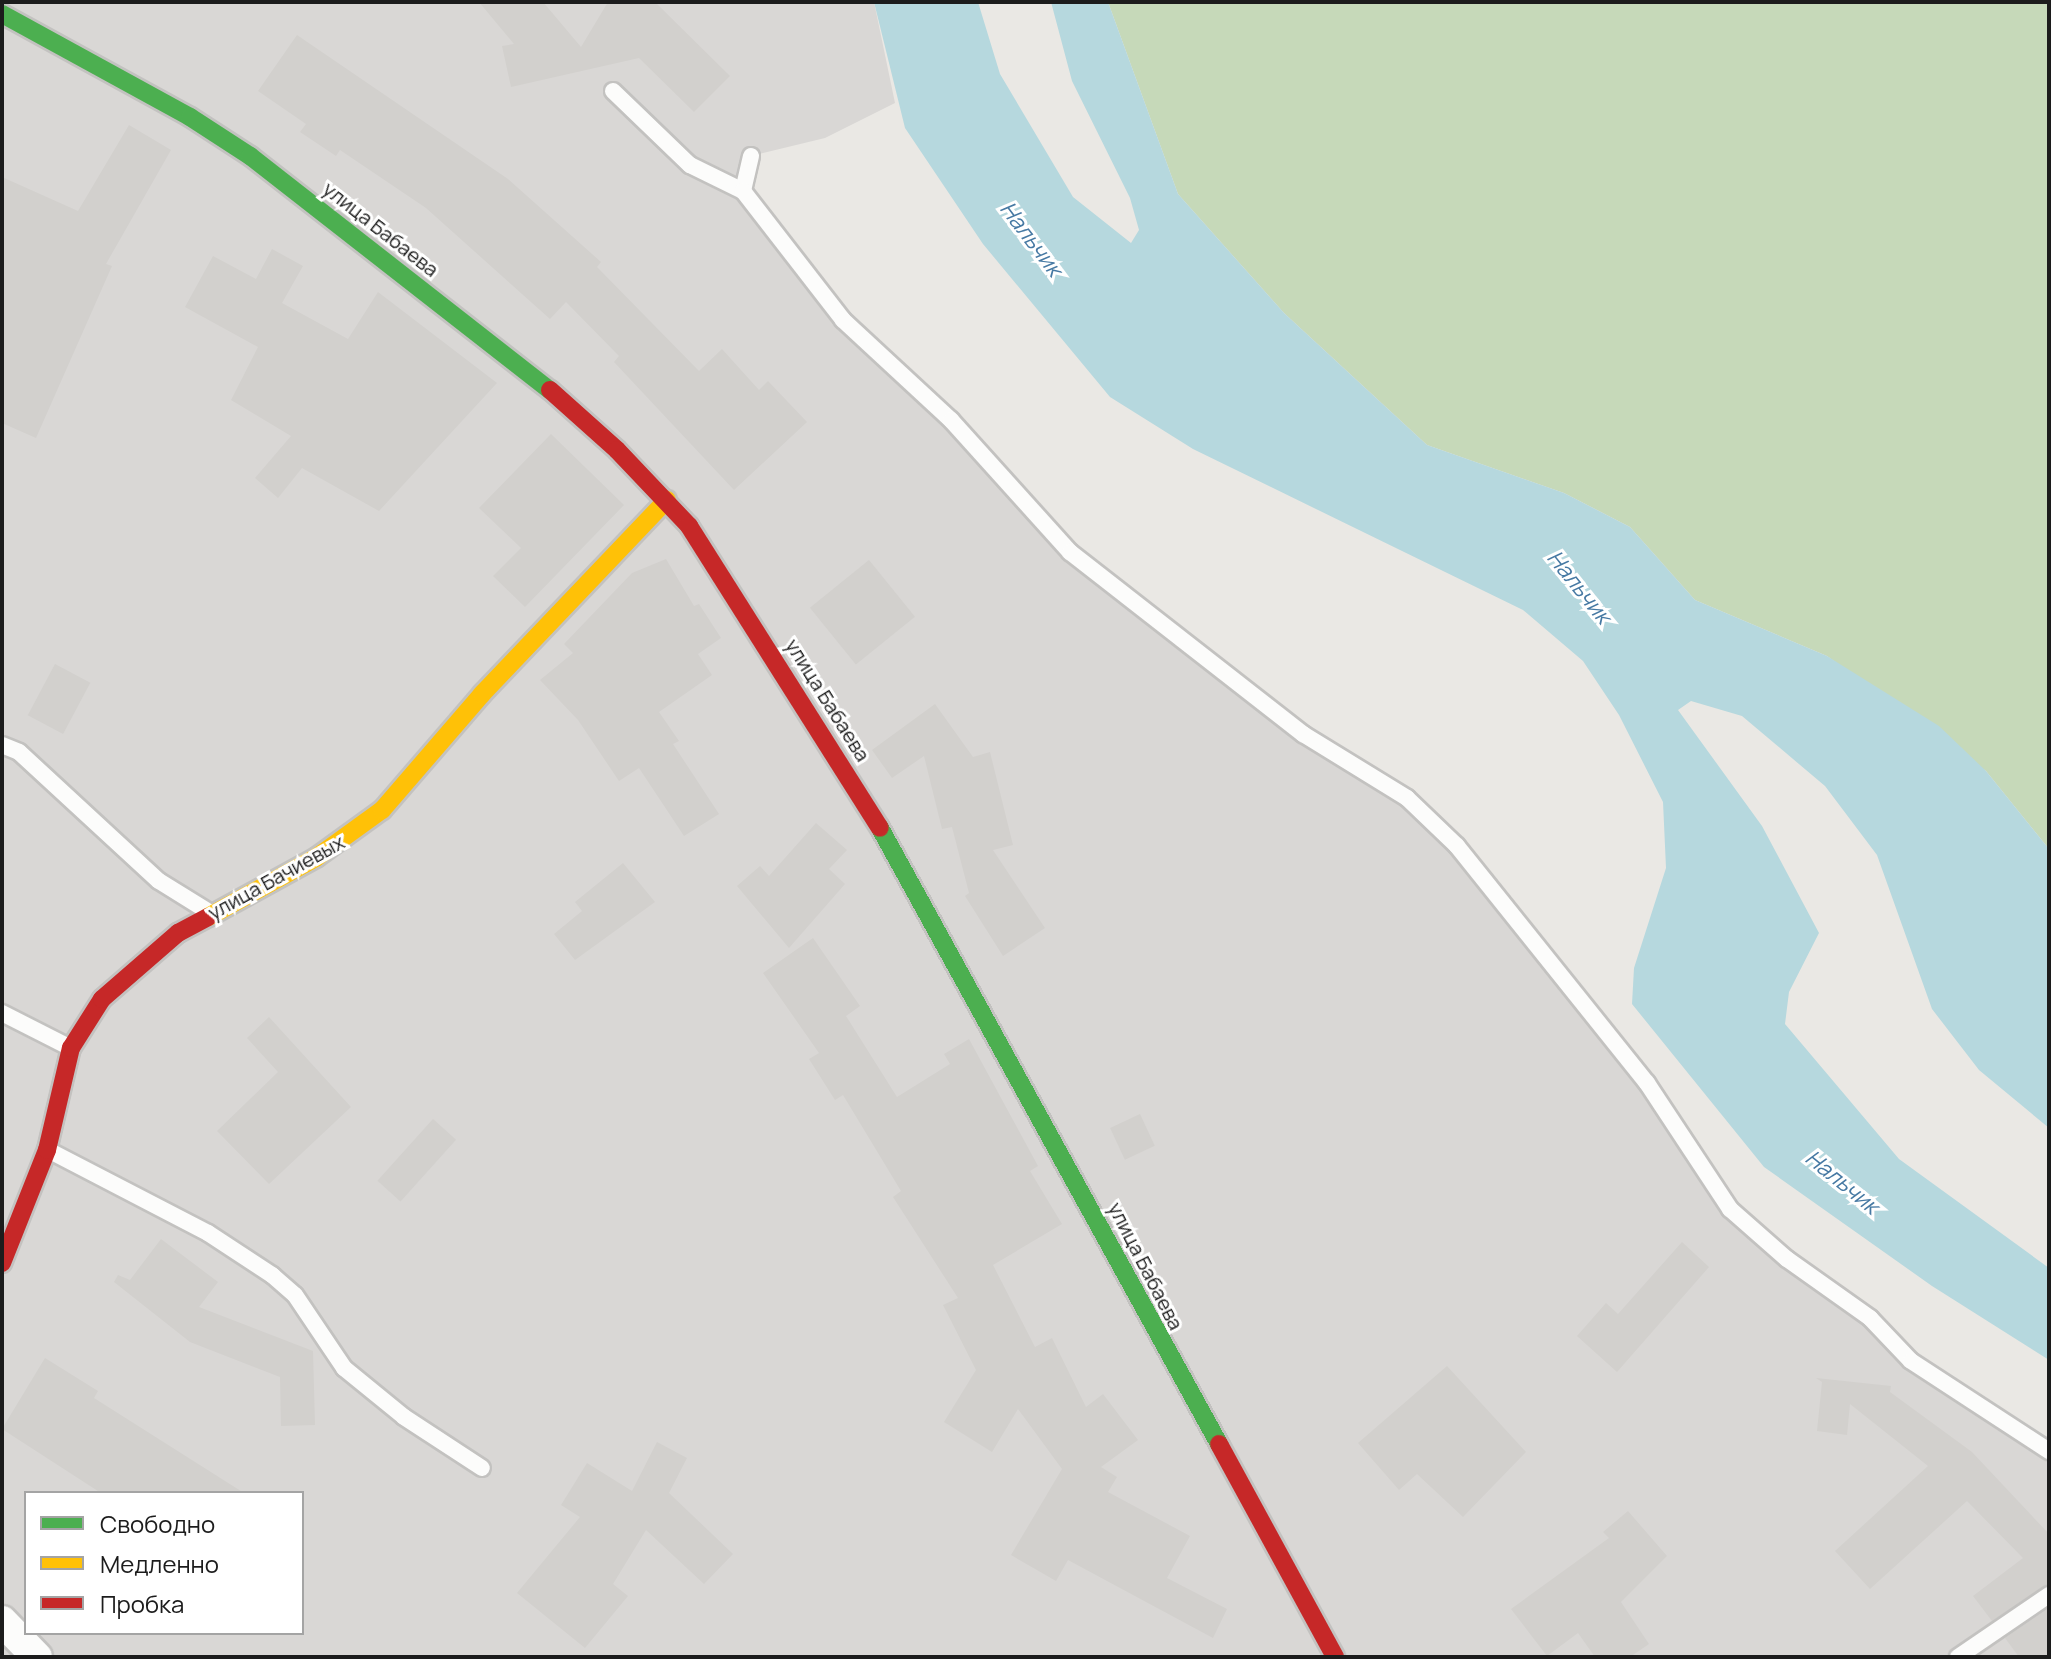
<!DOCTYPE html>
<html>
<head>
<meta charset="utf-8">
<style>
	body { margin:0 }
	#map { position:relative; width:2051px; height:1659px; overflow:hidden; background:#eae8e4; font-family:Manrope,sans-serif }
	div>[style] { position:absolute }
	.residential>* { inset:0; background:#d9d7d5 }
	.forest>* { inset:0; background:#c6d9b9 }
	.water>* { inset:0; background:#b6d8de }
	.building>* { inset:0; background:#d2d0cd; transform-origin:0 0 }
	.roads { filter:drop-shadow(2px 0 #c3c2c0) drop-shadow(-2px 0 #c3c2c0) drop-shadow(0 2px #c3c2c0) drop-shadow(0 -2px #c3c2c0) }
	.lane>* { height:16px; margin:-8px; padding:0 8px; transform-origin:8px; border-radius:8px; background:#fcfcfb }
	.street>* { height:30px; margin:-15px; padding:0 15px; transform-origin:15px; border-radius:15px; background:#fcfcfb }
	.fast>* { height:18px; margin:-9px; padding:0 9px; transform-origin:9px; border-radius:9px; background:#4caf50 }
	.slow>* { height:18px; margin:-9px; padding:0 9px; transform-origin:9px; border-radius:9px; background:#ffc107 }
	.jam>* { height:18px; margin:-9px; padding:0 9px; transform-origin:9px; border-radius:9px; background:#c62828 }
	span { translate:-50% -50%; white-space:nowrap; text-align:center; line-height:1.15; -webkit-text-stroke:6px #fff; paint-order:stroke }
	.street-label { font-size:20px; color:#1c1c1c }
	.water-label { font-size:22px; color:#4679a3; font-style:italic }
	.frame { position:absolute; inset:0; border:4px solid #1c1c1c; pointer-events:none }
	.legend { position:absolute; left:24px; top:1491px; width:280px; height:144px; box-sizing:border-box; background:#fff; border:2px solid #a4a4a4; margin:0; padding:10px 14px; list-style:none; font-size:24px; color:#1c1c1c }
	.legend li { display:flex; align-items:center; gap:16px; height:40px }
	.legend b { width:40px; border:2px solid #a4a4a4 }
</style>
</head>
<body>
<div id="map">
	<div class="residential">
		<div style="clip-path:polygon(evenodd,2px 2px,874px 2px,895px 103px,825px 138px,751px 156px,743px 190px,810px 276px,1044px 524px,1184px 641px,1390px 785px,1527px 931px,1730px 1209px,1892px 1343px,2049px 1451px,2049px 1657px,2px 1657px,2px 2px,26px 1493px,302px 1493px,302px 1633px,26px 1633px,26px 1493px)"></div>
	</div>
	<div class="forest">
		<div style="clip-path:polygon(1108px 2px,2049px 2px,2049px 849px,1986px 771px,1827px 656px,1695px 600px,1630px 527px,1564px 493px,1427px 445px,1284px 313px,1178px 194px)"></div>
	</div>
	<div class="water">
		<div style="clip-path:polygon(874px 2px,978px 2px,1000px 74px,1073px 197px,1131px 243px,1139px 230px,1130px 198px,1072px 81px,1051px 2px,1108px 2px,1178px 194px,1284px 313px,1427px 445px,1564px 493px,1630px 527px,1695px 600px,1827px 656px,1939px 726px,1986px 771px,2049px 849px,2049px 1128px,1979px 1070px,1932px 1009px,1877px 855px,1825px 786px,1742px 716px,1691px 701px,1678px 710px,1762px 826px,1819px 933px,1789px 992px,1785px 1024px,1899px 1159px,2049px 1268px,2049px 1360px,1932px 1286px,1764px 1167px,1632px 1004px,1634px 968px,1666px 868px,1663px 802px,1619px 715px,1583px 661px,1523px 610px,1193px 449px,1110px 397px,983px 244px,905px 128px)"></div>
	</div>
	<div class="building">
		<div style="clip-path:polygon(479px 2px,543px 2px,581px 47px,608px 2px,655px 2px,730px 76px,694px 112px,639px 58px,511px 87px,502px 46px,514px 44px)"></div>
		<div style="clip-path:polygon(297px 35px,508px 179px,601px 262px,597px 267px,699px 371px,722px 349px,759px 390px,768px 381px,807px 422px,734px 490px,614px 362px,619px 356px,566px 302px,550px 319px,426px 208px,340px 150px,336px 156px,300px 132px,306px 124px,258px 91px)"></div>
		<div style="clip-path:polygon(129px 125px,171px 150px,106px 264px,112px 266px,36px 438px,2px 423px,2px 177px,78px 211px)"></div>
		<div style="clip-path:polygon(272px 249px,303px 266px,282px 303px,348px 339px,378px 292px,497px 383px,379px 511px,302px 468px,278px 498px,255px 478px,291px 436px,231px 400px,258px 347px,185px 307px,213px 256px,256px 279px)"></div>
		<div style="clip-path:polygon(551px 434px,624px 505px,525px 607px,493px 576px,521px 548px,479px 508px)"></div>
		<div style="clip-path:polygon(666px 559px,694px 606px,699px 604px,721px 638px,698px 654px,712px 675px,659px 712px,679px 741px,673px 744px,719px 814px,684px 836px,639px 768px,619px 781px,578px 720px,540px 680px,573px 653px,564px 644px,632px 573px)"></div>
		<div style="left:869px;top:560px;width:73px;height:76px;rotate:51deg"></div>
		<div style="left:55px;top:664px;width:40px;height:58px;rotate:28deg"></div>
		<div style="clip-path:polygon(935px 704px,973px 757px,990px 752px,1013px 845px,993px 850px,1045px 928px,1003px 956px,965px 896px,969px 893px,952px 827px,942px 829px,924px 756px,892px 778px,872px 750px)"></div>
		<div style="clip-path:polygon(816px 823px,847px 850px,829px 869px,845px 884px,789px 948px,737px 886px,760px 866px,769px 876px)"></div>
		<div style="clip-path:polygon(623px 863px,655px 902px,575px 960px,554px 934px,582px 911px,575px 902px)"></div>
		<div style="clip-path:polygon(813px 938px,860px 1006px,846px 1016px,897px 1097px,950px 1064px,944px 1054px,969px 1039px,1038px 1166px,1030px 1171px,1062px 1224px,993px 1265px,1035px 1347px,1052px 1338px,1086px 1407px,1103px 1394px,1138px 1440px,1101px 1467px,1117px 1477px,1108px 1492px,1190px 1536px,1167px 1578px,1227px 1609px,1213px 1638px,1068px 1560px,1056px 1581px,1011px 1555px,1062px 1469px,1018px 1409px,992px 1452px,944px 1422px,976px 1370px,943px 1305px,958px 1298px,893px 1197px,901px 1191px,843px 1095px,835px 1100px,809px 1059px,819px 1053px,763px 973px)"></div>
		<div style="clip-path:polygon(269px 1017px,351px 1107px,269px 1184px,217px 1131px,278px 1072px,247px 1038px)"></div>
		<div style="left:1140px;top:1114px;width:35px;height:33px;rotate:65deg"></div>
		<div style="left:433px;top:1119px;width:31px;height:83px;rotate:42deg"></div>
		<div style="clip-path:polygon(161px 1239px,218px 1282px,199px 1307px,313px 1351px,315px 1425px,281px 1426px,280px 1377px,190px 1342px,114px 1282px,118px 1275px,130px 1280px)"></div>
		<div style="clip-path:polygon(1682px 1242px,1709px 1267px,1617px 1372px,1577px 1336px,1606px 1303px,1618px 1314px)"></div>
		<div style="clip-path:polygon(45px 1358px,98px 1391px,94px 1398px,244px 1493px,101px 1493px,2px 1429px)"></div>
		<div style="clip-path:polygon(1447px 1366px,1526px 1452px,1463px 1517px,1417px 1474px,1399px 1490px,1358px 1443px)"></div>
		<div style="clip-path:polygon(1816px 1378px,1891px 1386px,1890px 1392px,1972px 1452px,2049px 1534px,2049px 1584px,1992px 1621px,1973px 1596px,2023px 1558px,1967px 1501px,1870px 1589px,1835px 1551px,1928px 1466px,1850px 1404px,1847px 1435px,1817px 1431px,1822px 1382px)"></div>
		<div style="clip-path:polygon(657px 1442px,687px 1458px,669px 1493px,733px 1554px,704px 1584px,646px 1530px,613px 1584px,628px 1596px,585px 1648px,517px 1593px,580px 1517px,561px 1505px,587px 1463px,632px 1491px)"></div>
		<div style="clip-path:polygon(1628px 1511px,1667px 1556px,1621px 1602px,1649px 1644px,1630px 1657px,1595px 1657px,1578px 1633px,1547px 1656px,1511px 1609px,1609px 1538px,1603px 1532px)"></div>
		<div style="clip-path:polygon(2049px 1608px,2049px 1657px,2019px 1657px,2005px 1638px)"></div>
	</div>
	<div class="roads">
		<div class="lane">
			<div style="left:613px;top:91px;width:107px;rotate:43.9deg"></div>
			<div style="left:690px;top:165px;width:59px;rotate:26.1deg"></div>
			<div style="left:751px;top:156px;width:36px;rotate:103deg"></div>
			<div style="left:743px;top:191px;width:163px;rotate:52.2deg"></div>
			<div style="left:843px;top:320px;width:147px;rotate:42.8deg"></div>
			<div style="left:951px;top:420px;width:178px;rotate:48deg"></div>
			<div style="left:1070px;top:552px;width:296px;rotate:38deg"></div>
			<div style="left:1303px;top:734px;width:122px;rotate:31.6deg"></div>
			<div style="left:1407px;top:798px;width:69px;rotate:43.8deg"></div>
			<div style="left:1457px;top:846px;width:304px;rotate:51.3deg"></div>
			<div style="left:1647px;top:1083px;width:151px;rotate:56.6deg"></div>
			<div style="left:1730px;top:1209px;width:76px;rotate:41.3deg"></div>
			<div style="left:1787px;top:1259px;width:102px;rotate:35.4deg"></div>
			<div style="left:1870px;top:1318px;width:59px;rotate:46.4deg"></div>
			<div style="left:1911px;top:1361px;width:165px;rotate:33.1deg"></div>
			<div style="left:2px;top:745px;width:18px;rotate:22deg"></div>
			<div style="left:19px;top:752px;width:190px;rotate:42.7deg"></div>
			<div style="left:159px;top:881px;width:59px;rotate:31.8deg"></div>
			<div style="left:2px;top:1013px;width:75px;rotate:26.9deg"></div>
			<div style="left:48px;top:1150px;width:180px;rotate:27.4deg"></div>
			<div style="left:208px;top:1233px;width:77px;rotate:33.3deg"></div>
			<div style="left:272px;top:1275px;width:30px;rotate:41deg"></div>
			<div style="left:295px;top:1295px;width:88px;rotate:56.1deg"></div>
			<div style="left:344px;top:1368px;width:77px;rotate:39.2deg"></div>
			<div style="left:404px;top:1417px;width:93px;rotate:33.2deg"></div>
			<div style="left:1958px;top:1657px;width:110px;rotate:-34.3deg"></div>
		</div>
		<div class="street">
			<div style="left:2px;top:1621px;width:50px;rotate:45.8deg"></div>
		</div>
		<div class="fast">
			<div style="left:2px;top:14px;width:214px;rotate:28.7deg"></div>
			<div style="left:190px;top:117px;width:72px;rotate:33deg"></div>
			<div style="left:250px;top:156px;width:380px;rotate:38deg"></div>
			<div style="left:880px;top:828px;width:703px;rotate:61.17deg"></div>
		</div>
		<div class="slow">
			<div style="left:208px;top:917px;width:124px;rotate:-28.8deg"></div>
			<div style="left:317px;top:857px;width:80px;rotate:-35.9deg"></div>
			<div style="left:382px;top:810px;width:153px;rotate:-49.2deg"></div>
			<div style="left:482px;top:694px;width:268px;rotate:-46.4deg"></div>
		</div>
		<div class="jam">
			<div style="left:550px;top:390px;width:90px;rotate:41.8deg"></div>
			<div style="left:617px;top:450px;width:105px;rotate:46.5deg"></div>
			<div style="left:689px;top:526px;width:357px;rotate:57.7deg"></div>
			<div style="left:2px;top:1263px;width:122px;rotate:-68.3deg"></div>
			<div style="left:47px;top:1150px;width:105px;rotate:-76.8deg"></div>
			<div style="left:71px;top:1048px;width:58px;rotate:-57.7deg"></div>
			<div style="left:102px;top:999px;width:101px;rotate:-41deg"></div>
			<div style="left:178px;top:933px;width:34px;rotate:-28deg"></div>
			<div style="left:1219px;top:1444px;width:243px;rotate:61.4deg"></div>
		</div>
	</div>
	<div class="street-label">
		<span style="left:381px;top:229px;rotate:38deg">улица Бабаева</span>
		<span style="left:828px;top:700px;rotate:58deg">улица Бабаева</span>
		<span style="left:276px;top:877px;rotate:-29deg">улица Бачиевых</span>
		<span style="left:1146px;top:1266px;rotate:63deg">улица Бабаева</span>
	</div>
	<div class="water-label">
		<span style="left:1031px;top:239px;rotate:53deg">Нальчик</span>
		<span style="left:1579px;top:587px;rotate:51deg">Нальчик</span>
		<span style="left:1842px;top:1182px;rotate:39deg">Нальчик</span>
	</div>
	<div class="frame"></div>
	<ul class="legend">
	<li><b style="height:10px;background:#4caf50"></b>Свободно</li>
	<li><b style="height:10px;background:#ffc107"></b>Медленно</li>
	<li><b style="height:10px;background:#c62828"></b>Пробка</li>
	</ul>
</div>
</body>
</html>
